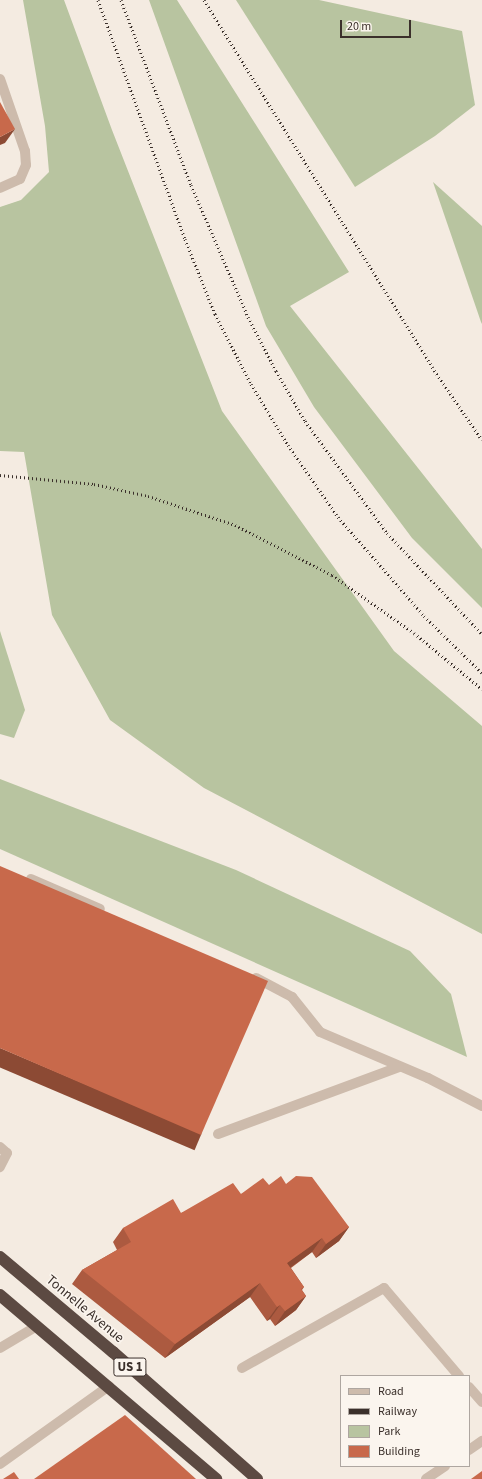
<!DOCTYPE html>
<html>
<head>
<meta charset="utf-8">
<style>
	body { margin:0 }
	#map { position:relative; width:482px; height:1479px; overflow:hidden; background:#f4ebe1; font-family:"Source Sans 3",sans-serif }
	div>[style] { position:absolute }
	.green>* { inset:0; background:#b8c4a0 }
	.lane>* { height:10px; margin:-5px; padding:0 5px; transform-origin:5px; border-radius:5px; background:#cdbbac }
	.street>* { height:10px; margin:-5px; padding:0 5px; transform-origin:5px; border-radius:5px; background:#cdbbac }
	.highway>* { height:12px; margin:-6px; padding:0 6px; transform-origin:6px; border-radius:6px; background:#5c4a42 }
	.rail>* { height:3px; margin-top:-1.5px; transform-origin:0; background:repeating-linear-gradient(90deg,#3b302b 0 1px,transparent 0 4px) }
	.wall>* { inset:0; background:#ac5a40 }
	.shaded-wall>* { inset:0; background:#8c4a34; transform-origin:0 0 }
	.building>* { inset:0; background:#c8694b }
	span { translate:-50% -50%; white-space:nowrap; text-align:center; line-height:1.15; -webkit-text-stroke:3px #fbf5ee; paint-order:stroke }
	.shield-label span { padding:1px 3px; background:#fbf5ee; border:1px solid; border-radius:3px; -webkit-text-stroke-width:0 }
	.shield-label { font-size:13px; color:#3b302b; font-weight:700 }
	.street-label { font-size:14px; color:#3b302b }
	.legend { position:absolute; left:340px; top:1375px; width:130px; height:92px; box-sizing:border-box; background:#fbf5ee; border:1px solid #aea6a0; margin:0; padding:5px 7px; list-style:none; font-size:12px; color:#3b302b }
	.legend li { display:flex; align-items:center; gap:8px; height:20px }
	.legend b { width:20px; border:1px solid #aea6a0 }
	.scale { position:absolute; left:340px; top:20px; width:71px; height:18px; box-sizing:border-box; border:2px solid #3b302b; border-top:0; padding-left:5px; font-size:12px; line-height:14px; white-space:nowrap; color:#3b302b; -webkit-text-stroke:3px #fbf5ee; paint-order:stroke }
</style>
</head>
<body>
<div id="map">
	<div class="green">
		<div style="clip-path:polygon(23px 0,64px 0,112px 130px,222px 411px,394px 651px,482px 726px,482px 934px,204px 788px,110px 720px,52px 615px,24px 452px,0 451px,0 207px,21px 200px,49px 172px,45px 126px)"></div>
		<div style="clip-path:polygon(149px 0,177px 0,349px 272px,290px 306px,482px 549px,482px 608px,412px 538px,314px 407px,266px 326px)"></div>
		<div style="clip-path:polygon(236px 0,319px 0,462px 31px,475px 105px,435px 136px,355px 187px)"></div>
		<div style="clip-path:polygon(433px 182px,482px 226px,482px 324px,481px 322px)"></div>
		<div style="clip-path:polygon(0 631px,25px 710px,14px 738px,0 734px)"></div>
		<div style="clip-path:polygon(0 779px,236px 870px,410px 951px,451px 994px,467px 1057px,0 849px)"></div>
	</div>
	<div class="lane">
		<div style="left:0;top:79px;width:76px;rotate:70.9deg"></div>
		<div style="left:25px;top:151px;width:14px;rotate:86deg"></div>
		<div style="left:26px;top:165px;width:15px;rotate:113deg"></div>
		<div style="left:20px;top:179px;width:22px;rotate:156deg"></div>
		<div style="left:31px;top:879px;width:75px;rotate:23.5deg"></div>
		<div style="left:256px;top:978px;width:41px;rotate:27.8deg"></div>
		<div style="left:292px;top:997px;width:45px;rotate:51.3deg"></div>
		<div style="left:320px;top:1032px;width:117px;rotate:23.1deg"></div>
		<div style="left:428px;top:1078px;width:61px;rotate:27.4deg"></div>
		<div style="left:218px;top:1134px;width:193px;rotate:-20.3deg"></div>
		<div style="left:0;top:1147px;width:9px;rotate:41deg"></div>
		<div style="left:7px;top:1153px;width:16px;rotate:117deg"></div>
		<div style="left:0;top:1348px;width:43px;rotate:-30.7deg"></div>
		<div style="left:242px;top:1368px;width:163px;rotate:-29.4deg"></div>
		<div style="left:384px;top:1288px;width:116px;rotate:49.6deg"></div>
		<div style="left:469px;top:1387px;width:20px;rotate:49deg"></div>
		<div style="left:0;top:1464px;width:134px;rotate:-35.6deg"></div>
	</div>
	<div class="street">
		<div style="left:469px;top:1450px;width:16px;rotate:-35deg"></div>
		<div style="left:426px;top:1479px;width:23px;rotate:-34deg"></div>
	</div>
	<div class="highway">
		<div style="left:0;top:1257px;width:148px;rotate:40.1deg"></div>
		<div style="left:113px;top:1352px;width:192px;rotate:41.4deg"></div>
		<div style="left:0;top:1295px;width:284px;rotate:40.4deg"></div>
	</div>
	<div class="rail">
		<div style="left:98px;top:0;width:254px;rotate:70deg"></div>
		<div style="left:185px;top:239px;width:81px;rotate:68.2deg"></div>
		<div style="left:215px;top:314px;width:79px;rotate:62.8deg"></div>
		<div style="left:251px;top:384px;width:71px;rotate:58.8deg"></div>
		<div style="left:288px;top:445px;width:88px;rotate:55.2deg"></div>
		<div style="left:338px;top:517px;width:131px;rotate:49deg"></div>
		<div style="left:424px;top:616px;width:81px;rotate:44.5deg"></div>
		<div style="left:121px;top:0;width:198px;rotate:69.3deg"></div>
		<div style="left:191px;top:185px;width:144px;rotate:66.6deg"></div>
		<div style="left:248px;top:317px;width:61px;rotate:62.6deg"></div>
		<div style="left:276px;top:371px;width:58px;rotate:59.9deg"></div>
		<div style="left:305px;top:421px;width:139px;rotate:53.8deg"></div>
		<div style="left:387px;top:533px;width:139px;rotate:46.8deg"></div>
		<div style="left:204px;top:0;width:432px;rotate:58.1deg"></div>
		<div style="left:432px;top:367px;width:88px;rotate:55.6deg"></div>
		<div style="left:0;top:475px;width:94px;rotate:5.5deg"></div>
		<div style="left:94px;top:484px;width:55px;rotate:12.5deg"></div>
		<div style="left:148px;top:496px;width:92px;rotate:18.4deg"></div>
		<div style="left:235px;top:525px;width:109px;rotate:27.3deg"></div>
		<div style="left:332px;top:575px;width:100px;rotate:35.3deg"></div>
		<div style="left:414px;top:633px;width:88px;rotate:39.5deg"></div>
	</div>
	<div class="wall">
		<div style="clip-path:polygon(286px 1184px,349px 1227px,339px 1241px,316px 1258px,312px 1252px,291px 1268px,304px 1287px,302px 1290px,306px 1296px,296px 1310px,275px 1326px,270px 1319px,267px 1321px,250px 1297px,165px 1358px,72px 1284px,82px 1270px,117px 1250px,113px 1242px,123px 1228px,181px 1213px,241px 1194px,269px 1185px)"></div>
	</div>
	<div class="shaded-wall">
		<div style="clip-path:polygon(15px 129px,5px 143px,0 145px,0 137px)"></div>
		<div style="left:0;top:1048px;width:219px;height:18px;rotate:23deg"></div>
		<div style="clip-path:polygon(349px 1227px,339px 1241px,316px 1258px,326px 1244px)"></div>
		<div style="clip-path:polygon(322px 1238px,312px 1252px,277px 1277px,287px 1263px)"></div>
		<div style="clip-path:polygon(260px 1283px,250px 1297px,165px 1358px,175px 1344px)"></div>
		<div style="clip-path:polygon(306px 1296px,296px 1310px,275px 1326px,285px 1311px)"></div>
		<div style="clip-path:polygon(280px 1305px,270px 1319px,267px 1321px,277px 1307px)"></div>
	</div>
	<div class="building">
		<div style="clip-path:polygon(0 102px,15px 129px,0 137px)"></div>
		<div style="clip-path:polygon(0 866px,268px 981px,201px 1135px,0 1048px)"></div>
		<div style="clip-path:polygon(281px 1176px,286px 1184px,296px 1176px,312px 1177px,349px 1227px,326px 1244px,322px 1238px,287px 1263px,304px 1287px,301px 1289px,306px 1296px,285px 1311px,280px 1305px,277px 1307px,260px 1283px,175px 1344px,82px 1270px,131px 1242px,123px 1228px,173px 1199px,181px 1213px,233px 1183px,241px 1194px,263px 1178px,269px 1185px)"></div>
		<div style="clip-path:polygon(125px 1415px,196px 1479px,34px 1479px)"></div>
		<div style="clip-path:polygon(482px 1471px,482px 1479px,471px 1479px)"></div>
		<div style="clip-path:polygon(14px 1472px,19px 1479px,3px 1479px)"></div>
	</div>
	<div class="shield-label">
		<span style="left:130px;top:1367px">US 1</span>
	</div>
	<div class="street-label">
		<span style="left:85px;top:1309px;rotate:40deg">Tonnelle Avenue</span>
	</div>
	<ul class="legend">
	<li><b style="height:5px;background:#cdbbac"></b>Road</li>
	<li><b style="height:5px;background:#3b302b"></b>Railway</li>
	<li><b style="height:11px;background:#b8c4a0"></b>Park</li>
	<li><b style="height:11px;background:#c8694b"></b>Building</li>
	</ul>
	<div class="scale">20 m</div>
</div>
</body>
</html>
